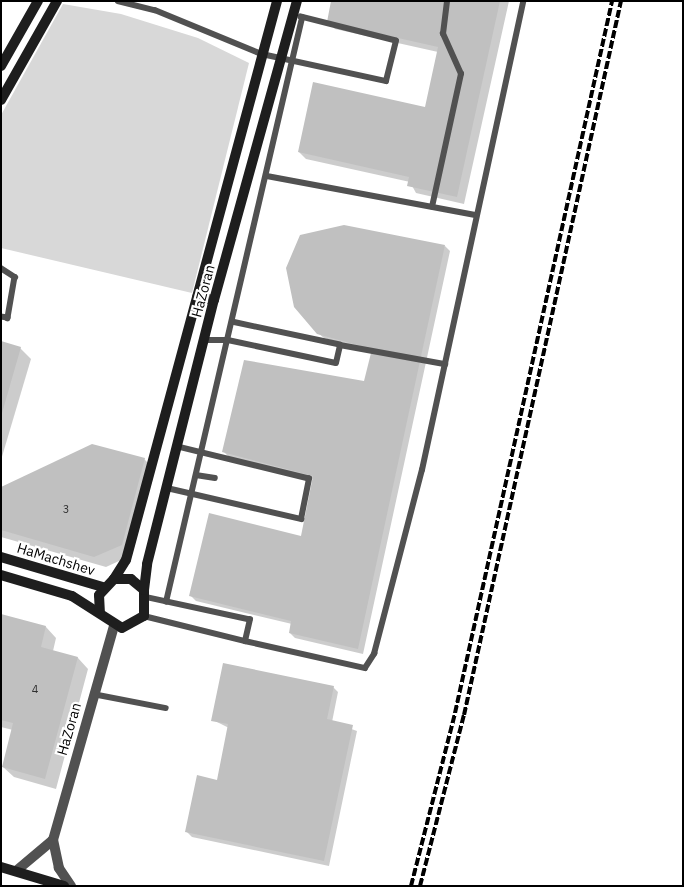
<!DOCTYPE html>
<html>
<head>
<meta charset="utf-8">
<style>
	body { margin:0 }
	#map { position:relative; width:684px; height:887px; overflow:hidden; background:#fff; font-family:"IBM Plex Sans",sans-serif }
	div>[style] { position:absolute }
	.green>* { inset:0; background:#d8d8d8 }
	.shadow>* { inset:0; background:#0003 }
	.building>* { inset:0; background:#c0c0c0 }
	.lane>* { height:5.5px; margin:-2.75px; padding:0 2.75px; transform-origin:2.75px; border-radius:2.75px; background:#515151 }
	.street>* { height:10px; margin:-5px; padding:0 5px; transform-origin:5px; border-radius:5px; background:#515151 }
	.secondary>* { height:10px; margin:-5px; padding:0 5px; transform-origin:5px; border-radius:5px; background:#1e1e1e }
	.rail>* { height:4px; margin-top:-2px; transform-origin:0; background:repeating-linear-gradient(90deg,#000 0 8px,transparent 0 10.5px) }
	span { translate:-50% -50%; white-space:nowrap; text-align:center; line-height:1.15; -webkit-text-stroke:4.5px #fff; paint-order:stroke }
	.number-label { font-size:11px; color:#303030 }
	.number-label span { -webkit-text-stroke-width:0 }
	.street-label { font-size:14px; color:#000 }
	.frame { position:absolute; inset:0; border:2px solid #000; pointer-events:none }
</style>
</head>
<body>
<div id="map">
	<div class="green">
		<div style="clip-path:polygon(63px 4px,121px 14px,198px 38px,249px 63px,192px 293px,1px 248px,1px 115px)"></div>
	</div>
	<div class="shadow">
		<div style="clip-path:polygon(333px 1px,509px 1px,464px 204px,416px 193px,410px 182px,306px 159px,299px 152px,426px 108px,438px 52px,335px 29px,328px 22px)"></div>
		<div style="clip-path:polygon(445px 246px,450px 251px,363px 654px,295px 638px,290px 633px,292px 624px,196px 601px,191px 596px,302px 537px,314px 479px,229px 457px,224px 452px,365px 383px,372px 352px,324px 338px,318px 333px)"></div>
		<div style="clip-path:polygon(1px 342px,20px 348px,31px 359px,1px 460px)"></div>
		<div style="clip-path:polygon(144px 459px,155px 470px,132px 555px,106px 567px,1px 537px,1px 489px)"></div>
		<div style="clip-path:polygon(1px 615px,46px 627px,56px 638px,53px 651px,78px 658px,88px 669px,56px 789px,14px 777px,3px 767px,13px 730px,1px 727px)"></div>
		<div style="clip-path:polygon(333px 687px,338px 692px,332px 722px,357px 731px,329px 866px,192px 837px,187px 832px,218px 781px,229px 728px,213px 720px)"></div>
	</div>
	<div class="building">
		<div style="clip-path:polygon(331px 1px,500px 1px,457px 197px,407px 186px,409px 177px,298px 152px,313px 82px,425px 107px,438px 47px,327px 22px)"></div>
		<div style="clip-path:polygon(344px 225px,445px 245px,358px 649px,289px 633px,291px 621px,189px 596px,209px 513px,301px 536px,313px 476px,222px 452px,244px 360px,364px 381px,372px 349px,317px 334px,294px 307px,286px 268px,300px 235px)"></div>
		<div style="clip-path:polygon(1px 341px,21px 347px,2px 413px,1px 413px)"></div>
		<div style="clip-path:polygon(92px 444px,145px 458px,122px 545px,94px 557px,1px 530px,1px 487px)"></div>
		<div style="clip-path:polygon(1px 614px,46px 626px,41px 647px,78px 657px,45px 779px,2px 767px,13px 723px,1px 720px)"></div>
		<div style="clip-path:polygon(223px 663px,334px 686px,327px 719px,353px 725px,324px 861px,185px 832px,197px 775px,217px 780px,228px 724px,211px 721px)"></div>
	</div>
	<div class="lane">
		<div style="left:118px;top:1px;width:38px;rotate:14deg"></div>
		<div style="left:155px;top:10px;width:116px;rotate:22.4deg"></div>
		<div style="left:262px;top:54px;width:127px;rotate:12.3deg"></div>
		<div style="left:386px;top:81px;width:41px;rotate:-76deg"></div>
		<div style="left:396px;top:41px;width:98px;rotate:-165.8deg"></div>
		<div style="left:267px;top:176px;width:213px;rotate:10.6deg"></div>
		<div style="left:432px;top:207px;width:136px;rotate:-77.7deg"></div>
		<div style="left:461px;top:74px;width:44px;rotate:-114.2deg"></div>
		<div style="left:443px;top:34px;width:33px;rotate:-83deg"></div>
		<div style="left:1px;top:268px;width:17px;rotate:33deg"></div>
		<div style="left:15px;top:277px;width:42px;rotate:99.7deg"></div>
		<div style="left:8px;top:318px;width:7px;rotate:-172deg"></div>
		<div style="left:204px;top:340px;width:24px"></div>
		<div style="left:228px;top:340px;width:110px;rotate:12deg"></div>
		<div style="left:336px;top:363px;width:18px;rotate:-77deg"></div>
		<div style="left:340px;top:345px;width:110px;rotate:-168deg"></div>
		<div style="left:340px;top:345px;width:107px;rotate:10.3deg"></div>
		<div style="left:196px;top:475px;width:19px;rotate:9deg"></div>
		<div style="left:167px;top:488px;width:138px;rotate:13deg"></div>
		<div style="left:301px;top:519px;width:41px;rotate:-78.7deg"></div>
		<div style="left:309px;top:479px;width:135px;rotate:-166.3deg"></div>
		<div style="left:166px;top:602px;width:600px;rotate:-76.89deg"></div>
		<div style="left:144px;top:616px;width:104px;rotate:13.9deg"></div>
		<div style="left:245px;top:641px;width:22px;rotate:-77deg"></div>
		<div style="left:250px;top:620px;width:104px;rotate:-167.8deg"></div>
		<div style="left:245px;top:641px;width:123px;rotate:12.7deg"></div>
		<div style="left:365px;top:668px;width:17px;rotate:-57deg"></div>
		<div style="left:374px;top:654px;width:190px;rotate:-75.4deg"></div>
		<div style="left:422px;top:470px;width:480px;rotate:-77.8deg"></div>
		<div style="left:93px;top:694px;width:74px;rotate:10.9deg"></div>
	</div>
	<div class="street">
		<div style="left:197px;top:297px;width:17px;rotate:10deg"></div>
		<div style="left:16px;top:871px;width:48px;rotate:-40deg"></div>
		<div style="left:71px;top:886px;width:22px;rotate:-124deg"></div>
		<div style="left:59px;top:868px;width:29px;rotate:-102deg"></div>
		<div style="left:53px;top:840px;width:223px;rotate:-74.1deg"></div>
	</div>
	<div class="secondary">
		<div style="left:1px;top:66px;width:75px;rotate:-60.4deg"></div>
		<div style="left:1px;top:100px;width:114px;rotate:-60.5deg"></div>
		<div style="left:1px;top:557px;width:106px;rotate:16.4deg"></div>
		<div style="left:1px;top:575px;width:74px;rotate:16.5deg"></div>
		<div style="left:72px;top:596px;width:59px;rotate:32.6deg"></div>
		<div style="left:122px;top:628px;width:25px;rotate:-29deg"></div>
		<div style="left:144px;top:616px;width:26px;rotate:-90deg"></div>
		<div style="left:144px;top:590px;width:17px;rotate:-140deg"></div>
		<div style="left:131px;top:579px;width:17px;rotate:180deg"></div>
		<div style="left:114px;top:579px;width:22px;rotate:133deg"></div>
		<div style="left:99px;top:595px;width:18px;rotate:87deg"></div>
		<div style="left:114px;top:579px;width:22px;rotate:-58deg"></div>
		<div style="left:126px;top:560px;width:579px;rotate:-74.88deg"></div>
		<div style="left:144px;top:590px;width:26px;rotate:-83deg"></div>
		<div style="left:147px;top:564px;width:272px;rotate:-75.8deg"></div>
		<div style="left:214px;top:300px;width:310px;rotate:-74.5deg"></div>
		<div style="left:1px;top:867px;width:66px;rotate:16.8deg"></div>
	</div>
	<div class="rail">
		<div style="left:411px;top:886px;width:179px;rotate:-75.7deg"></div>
		<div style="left:455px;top:713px;width:729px;rotate:-77.56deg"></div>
		<div style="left:420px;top:886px;width:177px;rotate:-75.6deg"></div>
		<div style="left:464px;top:715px;width:731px;rotate:-77.6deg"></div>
	</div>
	<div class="number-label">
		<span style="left:66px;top:509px">3</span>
		<span style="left:35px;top:689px">4</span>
	</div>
	<div class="street-label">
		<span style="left:203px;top:291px;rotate:-75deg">HaZoran</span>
		<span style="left:56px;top:559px;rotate:17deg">HaMachshev</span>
		<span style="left:69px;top:729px;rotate:-74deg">HaZoran</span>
	</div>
	<div class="frame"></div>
</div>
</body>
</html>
